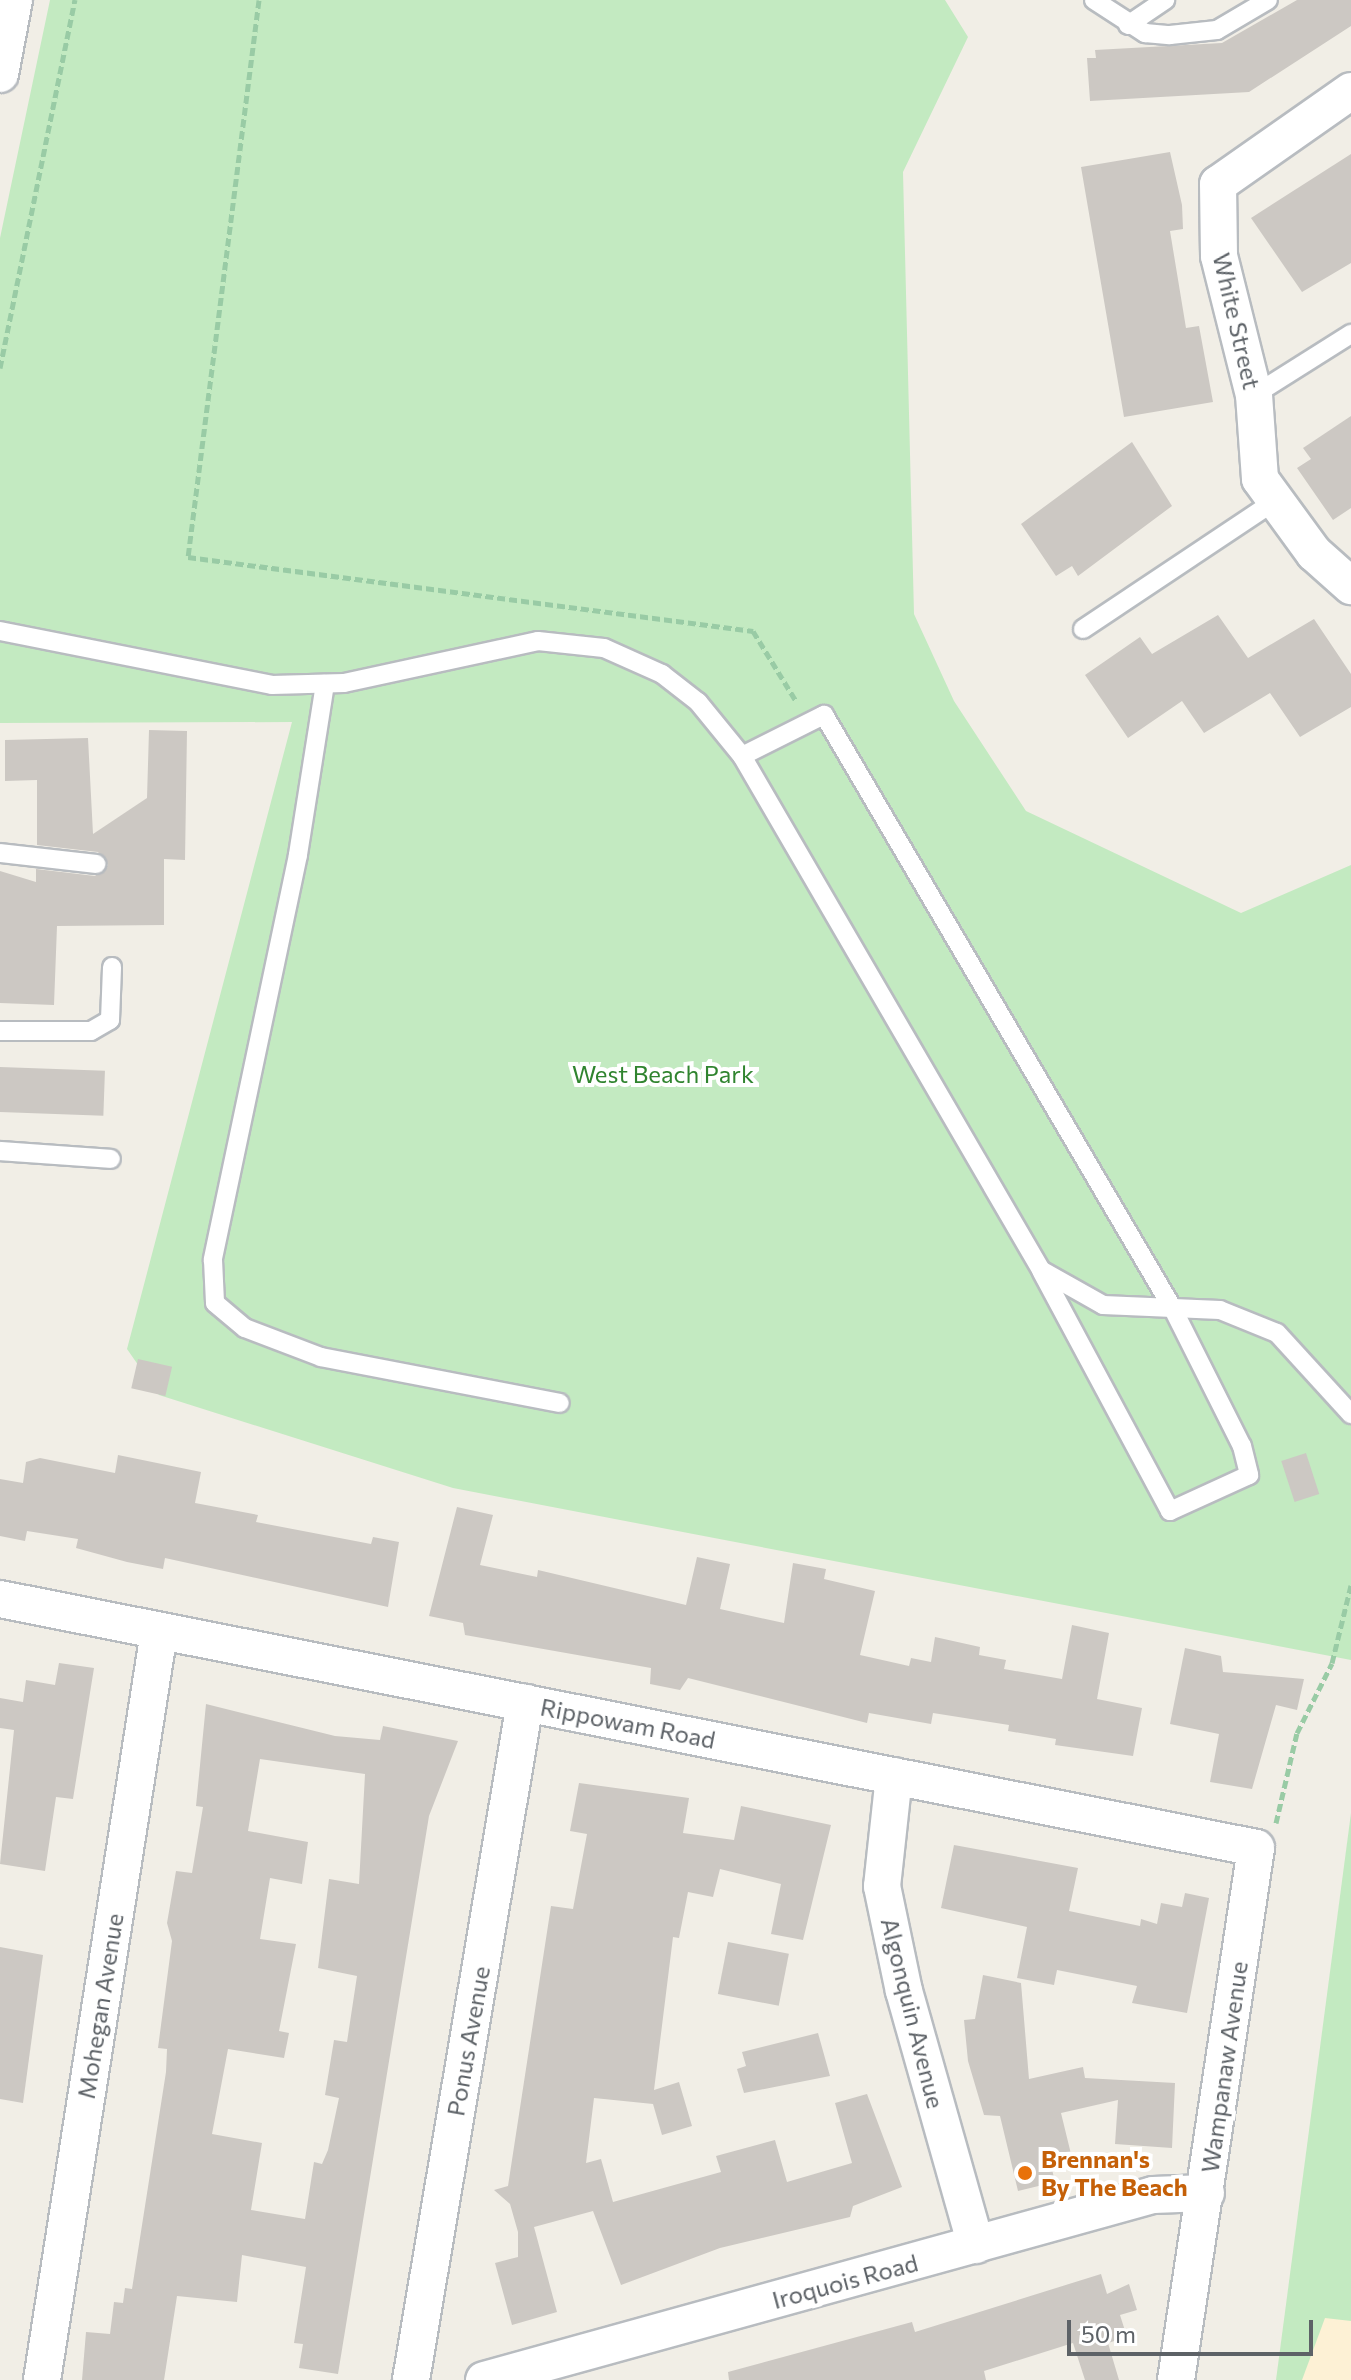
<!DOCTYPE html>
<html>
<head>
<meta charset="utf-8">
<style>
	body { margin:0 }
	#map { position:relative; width:1351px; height:2380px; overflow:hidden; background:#f1eee6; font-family:Commissioner,sans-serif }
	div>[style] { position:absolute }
	.green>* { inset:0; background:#c3eac1 }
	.sand>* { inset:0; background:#fdf1d5 }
	.building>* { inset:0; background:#ccc8c3; transform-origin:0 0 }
	.path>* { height:5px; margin-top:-2.5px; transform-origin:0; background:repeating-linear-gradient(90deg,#99cba5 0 8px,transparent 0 12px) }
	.roads { filter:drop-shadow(2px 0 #b8bcc0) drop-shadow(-2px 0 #b8bcc0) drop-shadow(0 2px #b8bcc0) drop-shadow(0 -2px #b8bcc0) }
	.service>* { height:18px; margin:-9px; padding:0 9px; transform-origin:9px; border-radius:9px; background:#fff }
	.minor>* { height:36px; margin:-18px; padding:0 18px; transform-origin:18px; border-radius:18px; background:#fff }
	.dots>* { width:22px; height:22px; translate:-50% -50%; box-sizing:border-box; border:4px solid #fff; border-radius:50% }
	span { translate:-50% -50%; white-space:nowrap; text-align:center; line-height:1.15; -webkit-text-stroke:8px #fff; paint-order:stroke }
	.street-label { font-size:24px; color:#5d6267 }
	.park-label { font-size:24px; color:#30842f }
	.food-label { font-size:24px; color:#c56008; font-weight:700 }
	.left { translate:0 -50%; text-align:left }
	.scale { position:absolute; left:1067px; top:2320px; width:246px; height:36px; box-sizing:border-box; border:4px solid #5d6267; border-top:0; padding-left:10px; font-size:24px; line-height:28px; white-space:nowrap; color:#5d6267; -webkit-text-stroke:6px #fff; paint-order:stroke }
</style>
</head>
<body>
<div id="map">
	<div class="green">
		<div style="clip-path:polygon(50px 0,945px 0,968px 37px,903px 172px,914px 614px,954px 701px,1026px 811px,1241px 913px,1351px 865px,1351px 1660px,453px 1488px,159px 1395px,127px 1349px,292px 722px,0 723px,0 238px)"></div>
		<div style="clip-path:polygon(1351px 1813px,1351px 2380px,1276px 2380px)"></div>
	</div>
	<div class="sand">
		<div style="clip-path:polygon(1325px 2318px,1351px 2321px,1351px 2380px,1302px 2380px)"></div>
	</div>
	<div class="building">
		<div style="clip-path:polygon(1297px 0,1351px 0,1351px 26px,1249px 92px,1090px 101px,1087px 58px,1096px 58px,1095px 50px,1222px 43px)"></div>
		<div style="clip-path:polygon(1170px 152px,1182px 205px,1183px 229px,1170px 231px,1186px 328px,1199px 326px,1213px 402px,1124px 417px,1081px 167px)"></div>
		<div style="clip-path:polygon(1351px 154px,1351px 263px,1302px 292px,1251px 218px)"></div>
		<div style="clip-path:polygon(1351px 416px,1351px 508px,1333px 520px,1297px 468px,1311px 459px,1303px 448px)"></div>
		<div style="clip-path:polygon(1132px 442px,1172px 506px,1078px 576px,1072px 566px,1056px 576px,1021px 524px)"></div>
		<div style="clip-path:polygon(1218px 615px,1248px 658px,1314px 619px,1351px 674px,1351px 707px,1300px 737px,1270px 693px,1204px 733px,1182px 701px,1128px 738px,1085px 675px,1140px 637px,1152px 654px)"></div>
		<div style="clip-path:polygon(149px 730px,187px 731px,185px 860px,164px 859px,164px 925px,57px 926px,54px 1005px,0 1003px,0 871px,36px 882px,36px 869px,95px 876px,108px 865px,98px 852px,37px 845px,37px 780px,5px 781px,5px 740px,88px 738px,93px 834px,147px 798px)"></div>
		<div style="left:0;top:1067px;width:105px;height:45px;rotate:2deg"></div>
		<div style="left:138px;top:1359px;width:35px;height:30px;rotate:13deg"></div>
		<div style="left:1306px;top:1453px;width:43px;height:26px;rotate:72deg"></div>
		<div style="clip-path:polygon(118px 1455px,201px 1472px,195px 1503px,258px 1515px,256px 1522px,371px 1544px,373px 1537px,399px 1542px,388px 1607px,165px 1558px,163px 1569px,127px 1562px,76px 1548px,78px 1539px,27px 1531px,25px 1541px,0 1536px,0 1479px,23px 1483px,26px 1462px,40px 1458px,115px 1473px)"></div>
		<div style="clip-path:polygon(457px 1507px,493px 1515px,480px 1565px,537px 1577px,538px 1570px,686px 1605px,697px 1557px,730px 1564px,720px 1609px,784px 1623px,793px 1563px,826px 1569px,824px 1579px,875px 1591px,860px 1655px,909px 1666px,911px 1658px,931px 1662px,935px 1637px,980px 1647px,979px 1655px,1006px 1660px,1004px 1669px,1062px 1679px,1072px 1625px,1109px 1633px,1097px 1699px,1142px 1708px,1133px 1756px,1055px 1745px,1056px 1739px,1008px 1731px,1009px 1725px,933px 1713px,931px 1724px,869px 1713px,867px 1723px,688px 1678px,680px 1690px,650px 1684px,651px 1668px,465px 1635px,463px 1623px,429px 1616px)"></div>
		<div style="clip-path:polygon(1185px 1648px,1221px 1656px,1223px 1672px,1304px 1679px,1297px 1710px,1276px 1705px,1252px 1789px,1210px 1782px,1219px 1734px,1170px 1724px)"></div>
		<div style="clip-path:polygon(59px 1663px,94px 1668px,73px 1799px,56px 1797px,45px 1871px,0 1864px,14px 1730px,0 1728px,0 1698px,23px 1702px,26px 1680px,55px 1685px)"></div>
		<div style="clip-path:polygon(evenodd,206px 1704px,335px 1736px,380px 1740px,383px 1726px,458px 1741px,429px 1816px,338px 2374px,299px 2368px,303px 2344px,294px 2343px,306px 2267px,242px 2255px,237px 2302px,177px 2296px,164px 2380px,82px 2380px,86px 2332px,110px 2334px,114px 2302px,123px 2303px,125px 2288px,132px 2289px,166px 2072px,167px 2049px,158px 2048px,172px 1941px,167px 1923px,176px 1871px,192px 1873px,203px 1807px,196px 1806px,206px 1704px,260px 1759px,365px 1774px,359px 1884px,329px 1879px,318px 1968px,357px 1976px,347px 2042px,334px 2040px,325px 2095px,339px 2098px,328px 2150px,322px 2164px,314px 2162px,305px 2219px,251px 2210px,262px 2143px,212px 2134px,228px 2049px,284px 2058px,289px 2033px,279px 2031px,296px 1944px,260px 1939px,270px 1878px,302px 1884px,308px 1842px,248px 1831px,260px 1759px)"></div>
		<div style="clip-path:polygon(579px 1783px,689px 1798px,683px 1833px,734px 1840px,741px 1806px,831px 1825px,803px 1940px,771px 1934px,781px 1884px,720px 1869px,713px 1897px,688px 1892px,679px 1938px,673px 1937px,654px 2090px,679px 2082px,692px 2126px,662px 2135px,653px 2104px,594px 2098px,586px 2163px,601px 2159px,613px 2202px,721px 2172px,716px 2156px,775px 2140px,787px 2182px,852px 2163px,835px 2103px,867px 2094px,902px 2187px,853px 2206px,850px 2217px,720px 2248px,621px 2285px,593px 2211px,534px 2227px,557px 2312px,512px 2325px,495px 2263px,518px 2257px,518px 2232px,510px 2204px,494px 2190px,508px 2186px,551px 1906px,573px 1909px,587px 1834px,570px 1831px)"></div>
		<div style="clip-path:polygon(954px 1845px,1078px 1868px,1069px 1911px,1140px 1926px,1141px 1919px,1157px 1924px,1161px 1903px,1182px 1907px,1185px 1893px,1209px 1898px,1187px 2013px,1132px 2003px,1137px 1986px,1057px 1970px,1054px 1985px,1017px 1978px,1027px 1927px,941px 1908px)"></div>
		<div style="left:728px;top:1942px;width:62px;height:53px;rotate:11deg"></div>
		<div style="clip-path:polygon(0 1947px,43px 1955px,23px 2103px,0 2099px)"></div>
		<div style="clip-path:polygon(983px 1975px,1021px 1983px,1029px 2079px,1083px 2067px,1085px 2078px,1175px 2083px,1172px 2148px,1115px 2144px,1118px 2100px,1061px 2113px,1071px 2154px,1051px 2165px,1055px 2182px,1018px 2191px,1000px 2116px,984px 2115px,968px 2061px,964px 2020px,975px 2019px)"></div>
		<div style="clip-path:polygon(818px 2033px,830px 2076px,744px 2093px,737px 2069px,746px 2066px,742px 2052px)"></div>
		<div style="clip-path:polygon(1101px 2274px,1107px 2294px,1129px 2284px,1137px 2310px,1120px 2315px,1127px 2337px,1108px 2343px,1119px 2380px,1085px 2380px,1073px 2343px,984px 2371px,986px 2380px,729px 2380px,728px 2372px,912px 2322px,915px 2332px)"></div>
	</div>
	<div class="path">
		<div style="left:259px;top:0;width:562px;rotate:97.26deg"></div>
		<div style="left:188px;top:557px;width:570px;rotate:7.46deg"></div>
		<div style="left:753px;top:631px;width:82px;rotate:58.4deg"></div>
		<div style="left:0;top:368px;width:376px;rotate:-78.5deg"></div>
		<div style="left:1276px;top:1823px;width:92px;rotate:-76.9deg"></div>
		<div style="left:1297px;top:1733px;width:78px;rotate:-63.4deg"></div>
		<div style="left:1332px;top:1663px;width:80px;rotate:-76.3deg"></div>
	</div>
	<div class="roads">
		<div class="service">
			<div style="left:1094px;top:0;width:61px;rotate:32.9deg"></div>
			<div style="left:1145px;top:33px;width:25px;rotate:5deg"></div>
			<div style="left:1170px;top:35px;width:47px;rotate:-6.1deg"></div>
			<div style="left:1217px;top:30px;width:59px;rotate:-30.5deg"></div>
			<div style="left:1128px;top:25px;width:45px;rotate:-34deg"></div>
			<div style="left:1254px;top:395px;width:115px;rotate:-32.2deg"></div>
			<div style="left:1083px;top:629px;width:227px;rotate:-33.7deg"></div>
			<div style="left:0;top:631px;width:277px;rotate:11.2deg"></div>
			<div style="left:272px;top:685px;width:72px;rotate:-1.6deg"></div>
			<div style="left:344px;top:683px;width:198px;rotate:-12.2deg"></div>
			<div style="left:538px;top:641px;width:66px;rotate:6.1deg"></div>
			<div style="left:604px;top:648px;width:64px;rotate:24.1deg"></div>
			<div style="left:662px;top:674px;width:46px;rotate:37.9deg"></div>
			<div style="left:698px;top:702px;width:70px;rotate:50.8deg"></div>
			<div style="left:742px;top:756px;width:595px;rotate:59.81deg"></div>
			<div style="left:1041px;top:1270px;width:71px;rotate:29.4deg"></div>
			<div style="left:1103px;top:1305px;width:117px;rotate:2.4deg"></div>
			<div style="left:1220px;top:1310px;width:61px;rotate:22deg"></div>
			<div style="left:1277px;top:1333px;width:110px;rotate:47.6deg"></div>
			<div style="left:325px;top:684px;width:173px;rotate:99deg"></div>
			<div style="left:298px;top:855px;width:414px;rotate:101.9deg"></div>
			<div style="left:213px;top:1260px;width:43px;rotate:87.3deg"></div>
			<div style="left:215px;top:1303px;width:39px;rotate:40deg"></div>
			<div style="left:245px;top:1328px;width:81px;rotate:20.9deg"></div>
			<div style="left:321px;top:1357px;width:243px;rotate:10.9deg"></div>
			<div style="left:742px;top:756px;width:92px;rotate:-26.6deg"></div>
			<div style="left:824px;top:715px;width:689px;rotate:59.56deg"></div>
			<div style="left:1173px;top:1309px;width:153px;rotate:63.3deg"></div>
			<div style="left:1242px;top:1446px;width:30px;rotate:76deg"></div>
			<div style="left:1249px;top:1475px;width:87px;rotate:155.5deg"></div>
			<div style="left:1170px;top:1511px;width:271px;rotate:-118.2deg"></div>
			<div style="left:0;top:853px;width:97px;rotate:6.5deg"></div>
			<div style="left:0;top:1031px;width:91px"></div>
			<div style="left:91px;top:1031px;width:22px;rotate:-30deg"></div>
			<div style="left:110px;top:1020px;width:53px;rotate:-87.8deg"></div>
			<div style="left:0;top:1151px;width:111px;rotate:4.1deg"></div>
		</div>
		<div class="minor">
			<div style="left:0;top:74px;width:75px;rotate:-79.3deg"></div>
			<div style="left:1351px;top:91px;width:162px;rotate:145deg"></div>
			<div style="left:1218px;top:184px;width:72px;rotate:89.2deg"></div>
			<div style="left:1219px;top:256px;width:143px;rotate:75.9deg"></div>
			<div style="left:1254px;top:395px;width:84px;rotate:85.9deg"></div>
			<div style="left:1260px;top:479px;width:92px;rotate:53.9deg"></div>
			<div style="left:1314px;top:553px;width:50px;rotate:41.7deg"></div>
			<div style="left:0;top:1599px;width:1280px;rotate:11.21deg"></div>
			<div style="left:1256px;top:1848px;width:538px;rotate:98.55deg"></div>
			<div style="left:894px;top:1776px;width:111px;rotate:96.2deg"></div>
			<div style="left:882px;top:1886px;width:107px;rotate:78.2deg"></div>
			<div style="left:904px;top:1991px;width:264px;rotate:74.2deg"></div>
			<div style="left:42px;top:2380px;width:757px;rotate:-81.11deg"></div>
			<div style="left:411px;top:2380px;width:687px;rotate:-80.44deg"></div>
			<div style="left:484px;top:2380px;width:694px;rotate:-15.46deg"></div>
			<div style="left:1153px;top:2195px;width:53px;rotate:-2.2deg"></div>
		</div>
	</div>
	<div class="dots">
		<div style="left:1025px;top:2173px;background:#e8710a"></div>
	</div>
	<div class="street-label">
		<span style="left:1237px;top:321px;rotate:77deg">White Street</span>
		<span style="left:628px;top:1723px;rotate:11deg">Rippowam Road</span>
		<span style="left:100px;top:2006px;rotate:-81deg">Mohegan Avenue</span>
		<span style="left:913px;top:2013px;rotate:76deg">Algonquin Avenue</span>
		<span style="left:468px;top:2041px;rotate:-80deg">Ponus Avenue</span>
		<span style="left:1224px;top:2067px;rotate:-82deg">Wampanaw Avenue</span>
		<span style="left:845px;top:2281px;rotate:-15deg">Iroquois Road</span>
	</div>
	<div class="park-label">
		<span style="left:663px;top:1074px">West Beach Park</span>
	</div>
	<div class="food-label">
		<span class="left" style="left:1041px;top:2173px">Brennan's<br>By The Beach</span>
	</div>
	<div class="scale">50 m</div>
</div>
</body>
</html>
